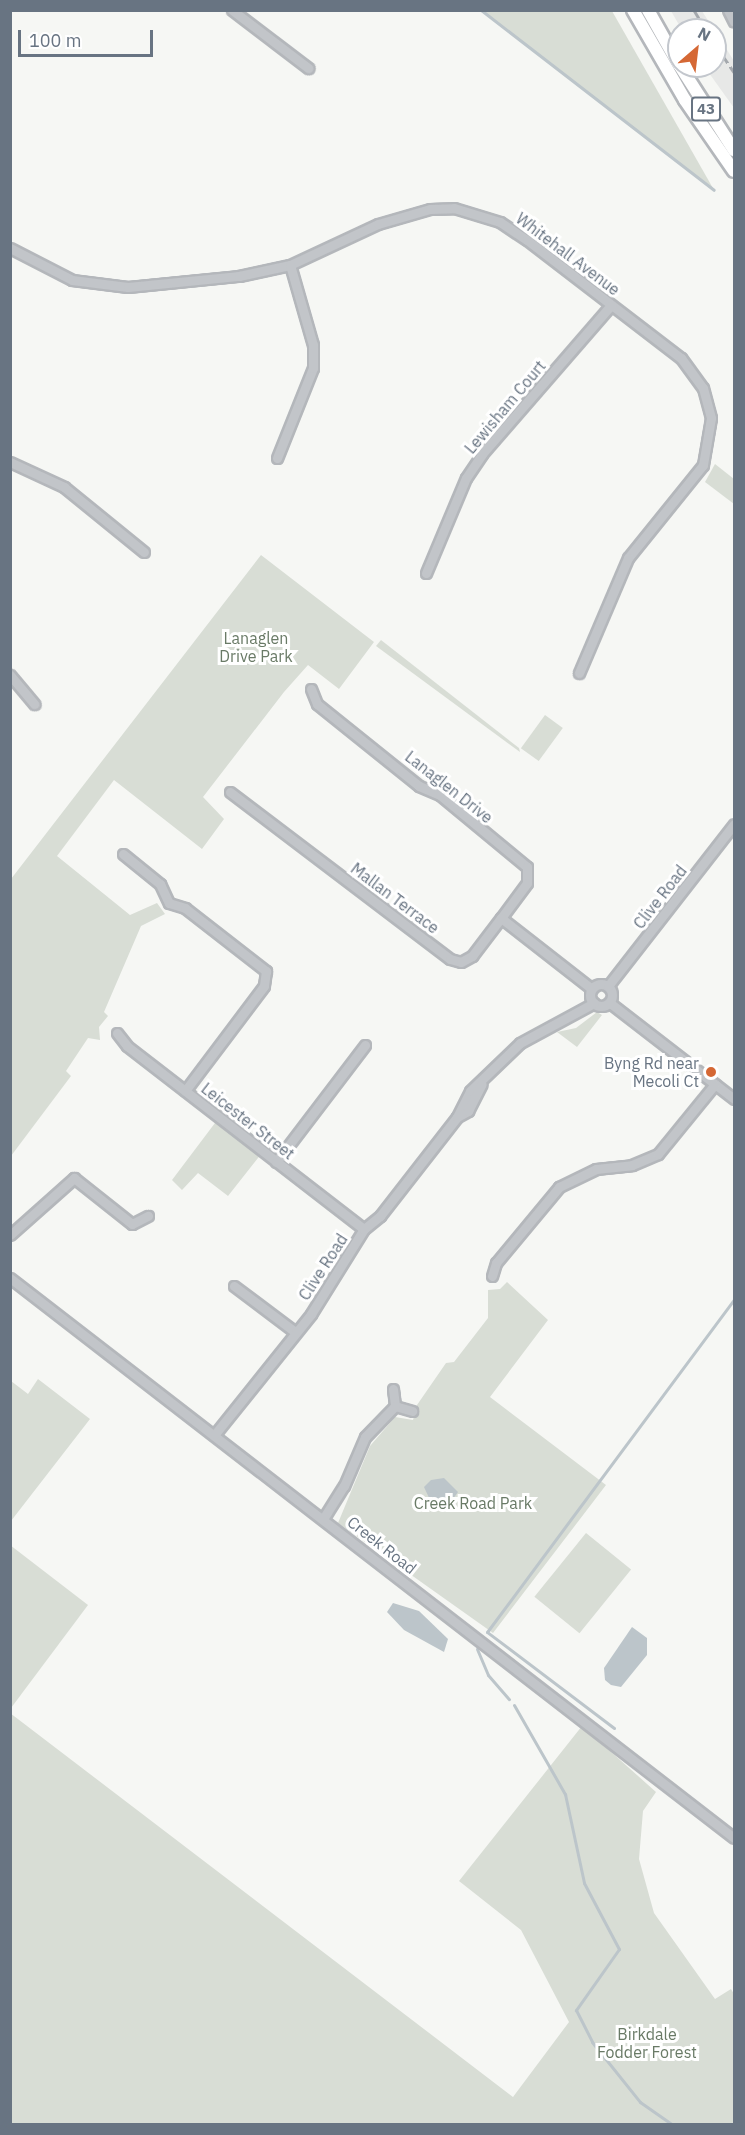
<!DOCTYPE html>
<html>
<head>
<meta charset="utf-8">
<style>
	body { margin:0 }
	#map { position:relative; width:745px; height:2135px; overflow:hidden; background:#f6f7f4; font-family:"IBM Plex Sans",sans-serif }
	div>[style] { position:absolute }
	.built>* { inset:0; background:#e7e8e7 }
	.green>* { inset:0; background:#d8ddd5; transform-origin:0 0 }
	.water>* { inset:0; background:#bcc5ca }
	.stream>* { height:3px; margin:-1.5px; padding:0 1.5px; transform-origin:1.5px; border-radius:1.5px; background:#bcc5ca }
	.roads { filter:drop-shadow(2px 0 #b4b7bb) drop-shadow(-2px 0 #b4b7bb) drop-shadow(0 2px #b4b7bb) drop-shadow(0 -2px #b4b7bb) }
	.minor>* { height:9px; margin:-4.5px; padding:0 4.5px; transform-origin:4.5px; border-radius:4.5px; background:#c2c5c9 }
	.minor>.ring { margin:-4.5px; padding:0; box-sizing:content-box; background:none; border:9px solid #c2c5c9; border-radius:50% }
	.major>* { height:12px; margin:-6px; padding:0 6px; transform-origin:6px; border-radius:6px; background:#fff }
	.rail>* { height:3px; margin-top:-1.5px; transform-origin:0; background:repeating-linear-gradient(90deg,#a4a8ad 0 9px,transparent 0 13.5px) }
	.dots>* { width:16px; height:16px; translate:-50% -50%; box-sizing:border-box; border:3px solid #fff; border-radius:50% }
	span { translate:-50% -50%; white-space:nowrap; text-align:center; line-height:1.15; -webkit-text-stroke:6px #fff; paint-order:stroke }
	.shield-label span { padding:2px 4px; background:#fff; border:2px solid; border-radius:4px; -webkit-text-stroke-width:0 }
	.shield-label { font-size:15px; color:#687482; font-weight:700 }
	.street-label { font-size:16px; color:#687482 }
	.park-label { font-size:16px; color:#697a66 }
	.poi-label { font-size:16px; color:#687482 }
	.right { translate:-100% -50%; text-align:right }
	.frame { position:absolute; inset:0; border:12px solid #687482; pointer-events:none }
	.north { position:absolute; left:667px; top:18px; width:60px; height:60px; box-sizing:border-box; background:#fff; border:2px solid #c3c7cd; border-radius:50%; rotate:28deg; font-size:16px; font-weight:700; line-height:24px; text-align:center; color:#687482 }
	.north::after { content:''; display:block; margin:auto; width:21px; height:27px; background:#d56835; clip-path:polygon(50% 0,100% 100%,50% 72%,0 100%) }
	.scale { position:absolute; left:18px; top:30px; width:135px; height:27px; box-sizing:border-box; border:3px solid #687482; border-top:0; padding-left:8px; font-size:18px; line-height:21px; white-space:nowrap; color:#687482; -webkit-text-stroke:4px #fff; paint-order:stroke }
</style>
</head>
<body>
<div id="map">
	<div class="built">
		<div style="clip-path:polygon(671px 11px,702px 11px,714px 30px,682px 30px)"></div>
		<div style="clip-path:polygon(715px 31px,734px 61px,734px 108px,704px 66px,715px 66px)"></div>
	</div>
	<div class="green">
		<div style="clip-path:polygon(481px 11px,612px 11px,714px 190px)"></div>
		<div style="clip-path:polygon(715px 464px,734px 479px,734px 504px,705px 482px)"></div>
		<div style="clip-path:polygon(261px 555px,374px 642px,339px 689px,308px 665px,284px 692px,203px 797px,224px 819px,202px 849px,114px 780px,57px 856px,130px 915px,157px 903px,165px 914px,141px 926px,104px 1012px,108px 1016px,99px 1027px,100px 1040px,88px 1038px,66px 1071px,71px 1076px,11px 1156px,11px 879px)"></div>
		<div style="clip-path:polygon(381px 640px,519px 748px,520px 752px,376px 646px)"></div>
		<div style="left:545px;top:715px;width:22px;height:41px;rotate:36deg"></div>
		<div style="clip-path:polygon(597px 1012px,602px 1015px,577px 1047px,557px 1032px,576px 1028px)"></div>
		<div style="clip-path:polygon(218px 1119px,262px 1153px,228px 1196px,198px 1173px,182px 1190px,172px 1180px)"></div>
		<div style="clip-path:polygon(507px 1282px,548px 1320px,490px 1397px,606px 1485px,493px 1633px,338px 1523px,370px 1446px,395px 1417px,413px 1420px,417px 1405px,446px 1363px,454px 1362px,488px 1318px,488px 1290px,500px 1289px)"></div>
		<div style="clip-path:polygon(38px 1379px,90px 1419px,11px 1521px,11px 1381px,28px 1394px)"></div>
		<div style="left:586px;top:1533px;width:58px;height:82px;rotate:39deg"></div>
		<div style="clip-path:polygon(10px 1545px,88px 1605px,11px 1708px,10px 1708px)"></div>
		<div style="clip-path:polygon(10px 1713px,513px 2097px,569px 2022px,521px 1930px,459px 1881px,582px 1726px,656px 1792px,643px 1811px,639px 1859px,654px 1913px,715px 1999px,731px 1989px,734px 1994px,734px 2124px,11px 2124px)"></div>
	</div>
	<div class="water">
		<div style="clip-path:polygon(444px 1478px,458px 1492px,453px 1499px,431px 1502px,424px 1487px,431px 1480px)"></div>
		<div style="clip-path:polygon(393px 1603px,419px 1611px,448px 1639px,444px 1652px,404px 1630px,387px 1612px)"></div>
		<div style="clip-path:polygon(632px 1627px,647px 1638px,647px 1655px,621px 1687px,611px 1685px,605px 1680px,604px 1668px)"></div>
	</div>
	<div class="stream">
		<div style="left:481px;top:10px;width:294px;rotate:37.7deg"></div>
		<div style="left:477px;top:1649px;width:28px;rotate:67deg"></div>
		<div style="left:488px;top:1675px;width:32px;rotate:49deg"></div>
		<div style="left:514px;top:1705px;width:103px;rotate:60.2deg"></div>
		<div style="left:565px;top:1794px;width:91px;rotate:77.9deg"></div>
		<div style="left:584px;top:1883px;width:75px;rotate:62.1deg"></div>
		<div style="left:619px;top:1949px;width:75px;rotate:125.2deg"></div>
		<div style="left:576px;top:2010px;width:36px;rotate:63deg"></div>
		<div style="left:592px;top:2042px;width:77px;rotate:51.3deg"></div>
		<div style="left:640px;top:2102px;width:38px;rotate:35deg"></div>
		<div style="left:614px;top:1728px;width:159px;rotate:-142.9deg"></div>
		<div style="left:487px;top:1632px;width:414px;rotate:-53.4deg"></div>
	</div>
	<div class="roads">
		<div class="minor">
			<div style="left:232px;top:10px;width:96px;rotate:37.3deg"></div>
			<div style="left:728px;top:10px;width:13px;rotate:63deg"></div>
			<div style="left:10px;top:248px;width:70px;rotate:27.3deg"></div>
			<div style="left:72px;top:280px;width:56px;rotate:7.1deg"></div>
			<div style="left:128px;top:287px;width:112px;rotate:-5.7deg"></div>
			<div style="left:239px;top:276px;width:52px;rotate:-12.2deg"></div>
			<div style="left:290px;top:265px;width:97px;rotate:-25deg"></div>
			<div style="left:378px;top:224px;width:54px;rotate:-16.1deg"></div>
			<div style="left:430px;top:209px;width:24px;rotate:-2deg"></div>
			<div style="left:454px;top:208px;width:48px;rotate:16.9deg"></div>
			<div style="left:500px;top:222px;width:32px;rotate:34deg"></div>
			<div style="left:527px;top:240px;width:194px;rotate:37.5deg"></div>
			<div style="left:681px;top:358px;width:37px;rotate:54deg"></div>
			<div style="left:703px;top:388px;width:31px;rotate:75deg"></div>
			<div style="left:711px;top:418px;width:48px;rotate:99.7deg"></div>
			<div style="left:703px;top:465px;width:119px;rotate:128.9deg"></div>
			<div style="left:628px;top:558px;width:125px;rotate:113.1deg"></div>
			<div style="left:277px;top:458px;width:97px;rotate:-68.2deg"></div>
			<div style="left:313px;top:368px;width:23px;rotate:-90deg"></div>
			<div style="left:313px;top:345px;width:83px;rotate:-106deg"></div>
			<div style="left:10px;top:462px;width:60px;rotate:24.8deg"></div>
			<div style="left:64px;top:487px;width:103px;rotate:39.1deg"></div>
			<div style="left:426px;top:573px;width:103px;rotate:-67.2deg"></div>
			<div style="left:466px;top:478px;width:29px;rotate:-56deg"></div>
			<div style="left:482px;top:454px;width:197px;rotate:-49.1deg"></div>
			<div style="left:10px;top:675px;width:38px;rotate:50deg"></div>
			<div style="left:311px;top:689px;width:16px;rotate:68deg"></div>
			<div style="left:317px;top:704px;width:131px;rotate:38.8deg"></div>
			<div style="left:419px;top:786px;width:23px;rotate:23deg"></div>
			<div style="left:440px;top:795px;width:113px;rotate:39.6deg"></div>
			<div style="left:527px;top:867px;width:16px;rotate:90deg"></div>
			<div style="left:527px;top:883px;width:44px;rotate:126.6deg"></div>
			<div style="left:230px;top:792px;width:276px;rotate:37.2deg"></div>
			<div style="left:450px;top:959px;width:11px;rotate:15deg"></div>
			<div style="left:461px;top:962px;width:13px;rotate:-29deg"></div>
			<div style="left:472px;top:956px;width:48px;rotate:-52.7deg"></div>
			<div style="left:501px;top:918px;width:115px;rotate:38deg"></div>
			<div style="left:123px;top:854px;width:48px;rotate:39deg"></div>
			<div style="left:160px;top:884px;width:21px;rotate:65deg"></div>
			<div style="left:169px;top:903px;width:17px;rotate:17deg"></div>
			<div style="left:185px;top:908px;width:103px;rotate:37.9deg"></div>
			<div style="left:266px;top:971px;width:15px;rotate:98deg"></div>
			<div style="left:264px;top:986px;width:131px;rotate:127deg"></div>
			<div class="ring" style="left:590px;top:984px;width:13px;height:13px"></div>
			<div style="left:608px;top:986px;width:205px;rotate:-52.1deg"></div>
			<div style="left:610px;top:1003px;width:157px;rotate:37.7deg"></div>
			<div style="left:117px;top:1033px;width:16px;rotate:52deg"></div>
			<div style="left:127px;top:1046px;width:299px;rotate:37.7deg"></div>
			<div style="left:457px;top:1117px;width:29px;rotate:-63deg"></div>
			<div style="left:470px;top:1091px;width:69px;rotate:-43.8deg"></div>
			<div style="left:520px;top:1043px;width:84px;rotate:-28.4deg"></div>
			<div style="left:276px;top:1162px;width:147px;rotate:-52.7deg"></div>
			<div style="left:10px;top:1235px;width:86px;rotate:-41.7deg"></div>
			<div style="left:74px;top:1178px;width:74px;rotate:38.4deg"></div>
			<div style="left:132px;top:1224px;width:18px;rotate:-27deg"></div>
			<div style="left:492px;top:1276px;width:14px;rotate:-73deg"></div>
			<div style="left:496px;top:1263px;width:99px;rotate:-50.3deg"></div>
			<div style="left:559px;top:1187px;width:41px;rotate:-25.9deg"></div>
			<div style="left:596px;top:1169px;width:36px;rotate:-6deg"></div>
			<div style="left:632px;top:1165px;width:28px;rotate:-23deg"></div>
			<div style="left:658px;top:1154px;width:90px;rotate:-50.8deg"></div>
			<div style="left:10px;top:1278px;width:915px;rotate:37.72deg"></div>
			<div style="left:234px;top:1286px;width:75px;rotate:36.9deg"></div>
			<div style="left:393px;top:1389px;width:17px;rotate:83deg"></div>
			<div style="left:395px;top:1406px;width:18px;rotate:16deg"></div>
			<div style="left:215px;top:1434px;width:154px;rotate:-51.3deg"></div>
			<div style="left:311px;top:1314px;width:100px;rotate:-58.1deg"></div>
			<div style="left:364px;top:1229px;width:21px;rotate:-39deg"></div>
			<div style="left:380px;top:1216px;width:125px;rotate:-52.1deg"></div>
			<div style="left:457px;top:1117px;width:13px;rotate:-29deg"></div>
			<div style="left:468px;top:1111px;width:30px;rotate:-63deg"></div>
			<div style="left:323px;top:1519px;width:39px;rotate:-58deg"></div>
			<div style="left:344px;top:1486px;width:53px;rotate:-66.8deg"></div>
			<div style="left:365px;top:1437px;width:43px;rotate:-45.9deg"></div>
		</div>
		<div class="major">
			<div style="left:633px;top:10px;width:104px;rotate:60deg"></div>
			<div style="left:685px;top:100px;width:86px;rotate:55.4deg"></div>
			<div style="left:648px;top:10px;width:63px;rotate:60.6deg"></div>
			<div style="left:680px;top:66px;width:100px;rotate:57.3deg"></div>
		</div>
	</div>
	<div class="rail">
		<div style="left:694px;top:10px;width:23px;rotate:59deg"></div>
		<div style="left:715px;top:44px;width:34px;rotate:56deg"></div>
	</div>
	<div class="dots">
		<div style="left:711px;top:1072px;background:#d56835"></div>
	</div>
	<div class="shield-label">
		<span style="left:706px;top:109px">43</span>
	</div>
	<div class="street-label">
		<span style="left:568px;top:254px;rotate:37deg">Whitehall Avenue</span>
		<span style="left:505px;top:407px;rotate:-50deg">Lewisham Court</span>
		<span style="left:449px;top:787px;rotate:38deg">Lanaglen Drive</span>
		<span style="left:660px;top:897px;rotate:-52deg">Clive Road</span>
		<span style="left:395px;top:898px;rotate:37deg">Mallan Terrace</span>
		<span style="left:248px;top:1121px;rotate:38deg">Leicester Street</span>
		<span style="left:323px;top:1267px;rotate:-57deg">Clive Road</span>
		<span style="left:382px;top:1545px;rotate:38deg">Creek Road</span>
	</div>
	<div class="park-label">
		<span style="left:256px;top:647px">Lanaglen<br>Drive Park</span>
		<span style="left:473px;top:1503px">Creek Road Park</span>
		<span style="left:647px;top:2043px">Birkdale<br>Fodder Forest</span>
	</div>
	<div class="poi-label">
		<span class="right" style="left:699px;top:1072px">Byng Rd near<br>Mecoli Ct</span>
	</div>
	<div class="frame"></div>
	<div class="north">N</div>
	<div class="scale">100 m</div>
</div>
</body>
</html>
